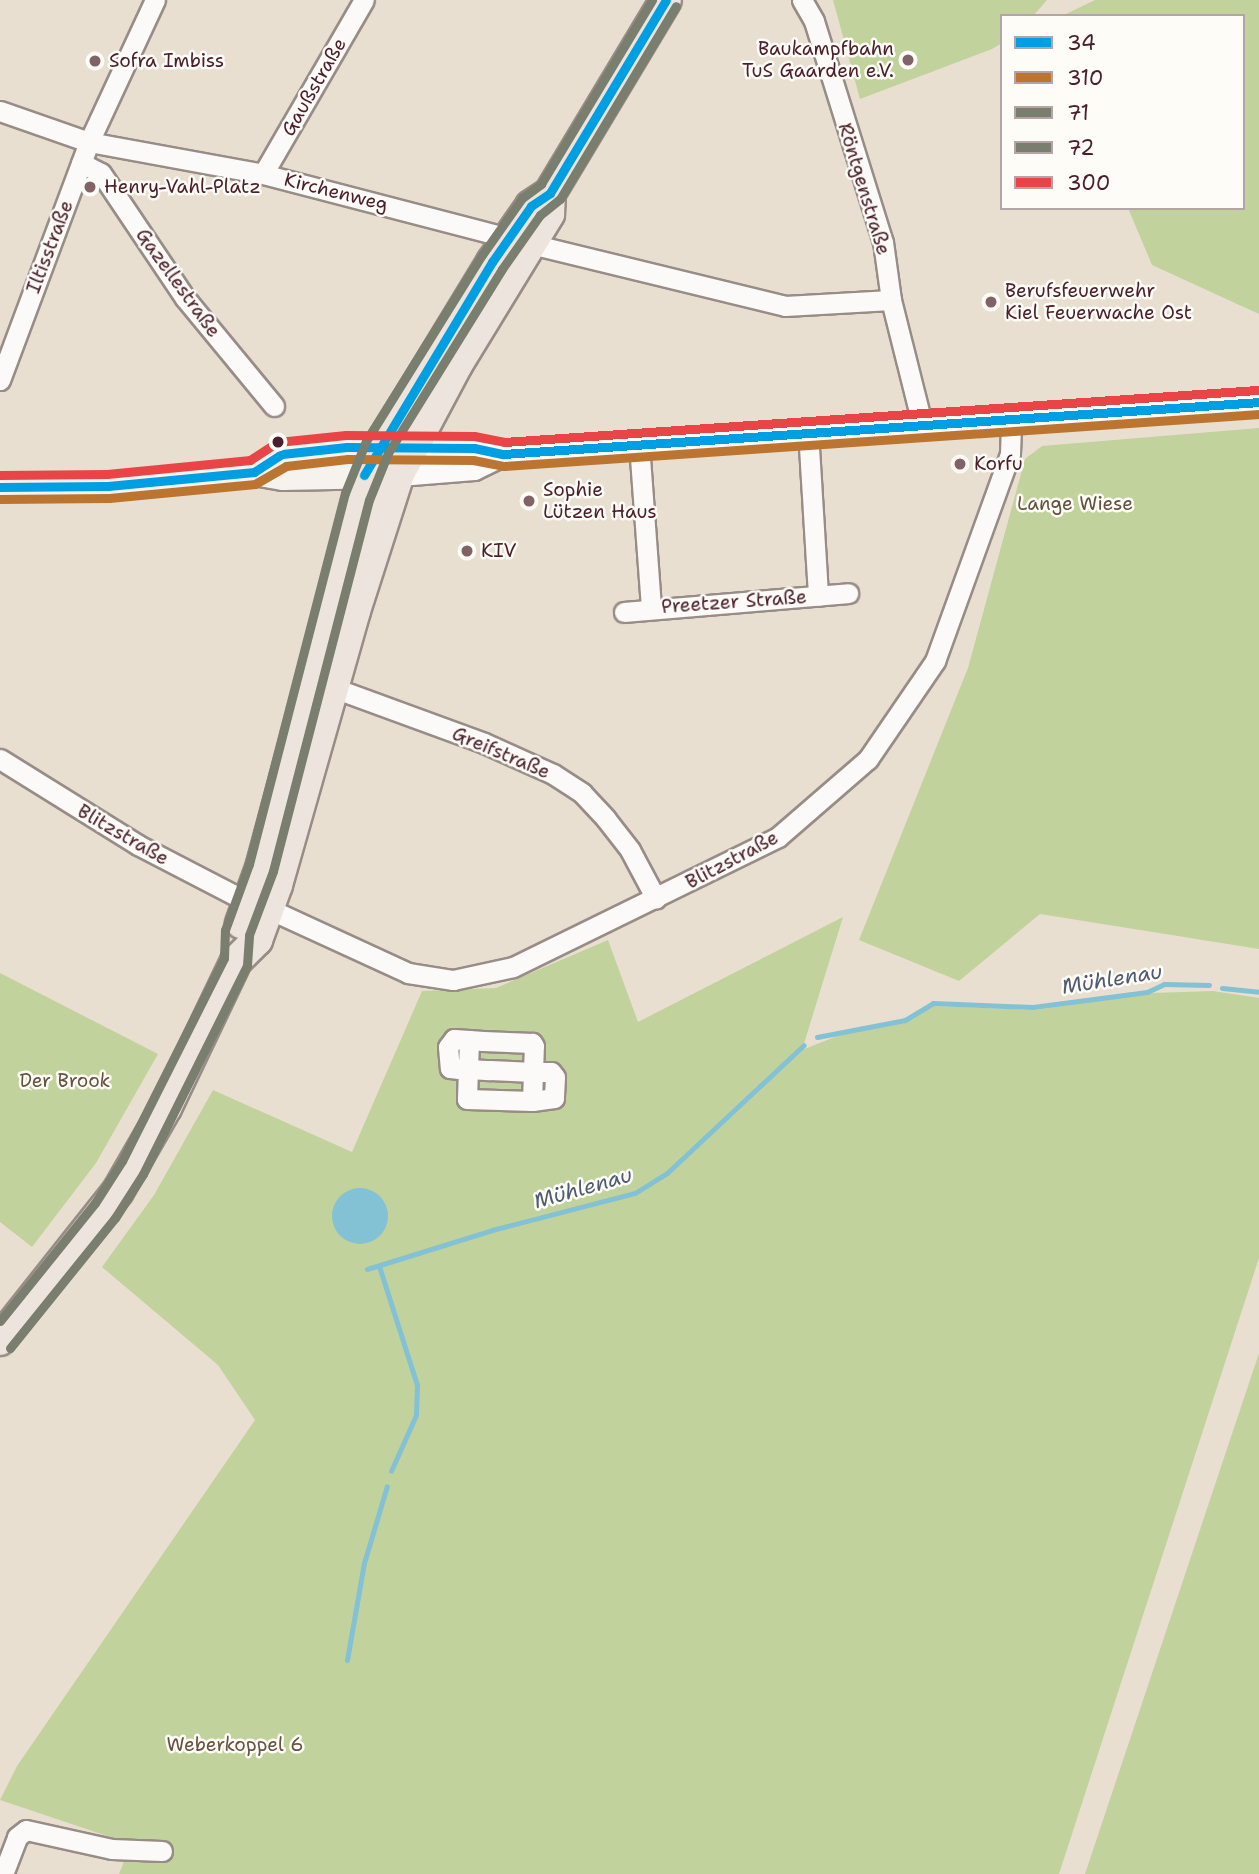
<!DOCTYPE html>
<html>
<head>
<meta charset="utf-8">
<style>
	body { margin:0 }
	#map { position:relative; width:1259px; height:1874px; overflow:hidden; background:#e8dfd0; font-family:"Shantell Sans",sans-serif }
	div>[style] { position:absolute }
	.green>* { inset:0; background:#c2d29d }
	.water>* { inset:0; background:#82c2d4 }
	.round { border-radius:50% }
	.stream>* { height:5px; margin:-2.5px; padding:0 2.5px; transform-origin:2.5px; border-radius:2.5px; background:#82c2d4 }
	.roads { filter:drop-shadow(2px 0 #988c87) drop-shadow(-2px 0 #988c87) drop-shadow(0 2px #988c87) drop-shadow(0 -2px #988c87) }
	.minor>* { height:19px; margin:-9.5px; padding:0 9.5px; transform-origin:9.5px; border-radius:9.5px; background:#fcfaf8 }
	.tertiary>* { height:23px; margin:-11.5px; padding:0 11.5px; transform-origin:11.5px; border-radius:11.5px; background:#fcfaf8 }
	.secondary>* { height:26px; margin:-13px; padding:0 13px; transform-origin:13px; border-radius:13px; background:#f6f2ed }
	.primary>* { height:30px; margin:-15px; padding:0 15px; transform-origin:15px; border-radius:15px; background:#ede5dd }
	.bus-1>* { height:9px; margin:-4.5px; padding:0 4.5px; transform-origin:4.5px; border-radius:4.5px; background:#009ee3 }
	.bus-2>* { height:9px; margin:-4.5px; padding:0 4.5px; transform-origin:4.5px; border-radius:4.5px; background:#bb7530 }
	.bus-3>* { height:9px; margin:-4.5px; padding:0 4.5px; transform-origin:4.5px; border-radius:4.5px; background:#797e6f }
	.bus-4>* { height:9px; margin:-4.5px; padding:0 4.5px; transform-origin:4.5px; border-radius:4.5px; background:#797e6f }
	.bus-5>* { height:9px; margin:-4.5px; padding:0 4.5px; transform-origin:4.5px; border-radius:4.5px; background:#e94547 }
	.dots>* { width:19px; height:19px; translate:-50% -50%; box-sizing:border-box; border:4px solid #fdfcf7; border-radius:50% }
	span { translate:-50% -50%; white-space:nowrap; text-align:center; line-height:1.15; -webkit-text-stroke:5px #fdfcf7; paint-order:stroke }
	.poi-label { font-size:19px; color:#4a1f2b }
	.right { translate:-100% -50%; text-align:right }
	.left { translate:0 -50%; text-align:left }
	.street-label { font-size:19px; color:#4a1f2b }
	.park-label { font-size:19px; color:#655241 }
	.water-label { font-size:21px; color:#4f5b6f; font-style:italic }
	.legend { position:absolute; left:1000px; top:14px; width:245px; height:196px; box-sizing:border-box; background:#fdfcf7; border:2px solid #b5a4a5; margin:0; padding:9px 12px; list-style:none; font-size:21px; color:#4a1f2b }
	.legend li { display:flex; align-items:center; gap:14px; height:35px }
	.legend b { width:35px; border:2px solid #b5a4a5 }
</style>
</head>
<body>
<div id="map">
	<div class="green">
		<div style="clip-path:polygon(833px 0,1047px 0,1033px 16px,1002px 16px,1002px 43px,992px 49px,860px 99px)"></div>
		<div style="clip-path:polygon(1095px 0,1259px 0,1259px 314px,1152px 265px,1128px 208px,1243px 208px,1243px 16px,1062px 16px)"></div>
		<div style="clip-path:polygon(1259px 428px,1259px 949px,1040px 914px,959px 981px,859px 940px,968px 668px,1025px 459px,1042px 446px)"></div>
		<div style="clip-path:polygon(843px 917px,802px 1050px,837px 1036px,905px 1023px,934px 1006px,1035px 1010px,1152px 993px,1213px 991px,1259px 998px,1259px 1258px,1059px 1874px,119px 1874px,131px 1844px,0 1800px,17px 1766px,255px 1420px,218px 1365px,102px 1267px,154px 1195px,213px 1090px,352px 1152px,422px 991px,496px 988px,608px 940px,638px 1022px)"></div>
		<div style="clip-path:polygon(0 973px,158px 1054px,96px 1163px,32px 1247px,0 1222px)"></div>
		<div style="clip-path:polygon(1259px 1353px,1259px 1874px,1085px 1874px)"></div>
	</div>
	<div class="water">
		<div class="round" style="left:332px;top:1188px;width:56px;height:56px"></div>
	</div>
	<div class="stream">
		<div style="left:1222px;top:988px;width:37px;rotate:6deg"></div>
		<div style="left:817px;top:1037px;width:90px;rotate:-10.9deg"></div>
		<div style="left:905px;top:1020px;width:33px;rotate:-31deg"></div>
		<div style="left:933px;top:1003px;width:100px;rotate:2.3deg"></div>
		<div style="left:1033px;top:1007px;width:115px;rotate:-7.5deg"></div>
		<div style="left:1147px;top:992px;width:19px;rotate:-25deg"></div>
		<div style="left:1164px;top:984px;width:45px;rotate:1.3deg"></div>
		<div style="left:379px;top:1266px;width:125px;rotate:72.3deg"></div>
		<div style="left:417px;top:1385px;width:30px;rotate:92deg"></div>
		<div style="left:416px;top:1415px;width:61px;rotate:114.1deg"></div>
		<div style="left:367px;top:1269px;width:131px;rotate:-17.3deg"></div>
		<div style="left:492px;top:1230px;width:148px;rotate:-14.5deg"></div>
		<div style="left:635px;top:1193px;width:38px;rotate:-32deg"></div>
		<div style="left:667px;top:1173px;width:187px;rotate:-43.1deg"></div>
		<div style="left:347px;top:1660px;width:98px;rotate:-80.1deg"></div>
		<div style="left:364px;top:1563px;width:80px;rotate:-73.4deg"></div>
	</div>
	<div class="roads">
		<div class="minor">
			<div style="left:802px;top:0;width:24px;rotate:60deg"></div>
			<div style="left:814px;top:21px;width:232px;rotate:72.7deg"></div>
			<div style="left:883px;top:242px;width:59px;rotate:82.1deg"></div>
			<div style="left:891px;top:300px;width:127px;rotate:75.9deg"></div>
			<div style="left:0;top:111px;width:94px;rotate:19.2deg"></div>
			<div style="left:89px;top:142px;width:177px;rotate:10.4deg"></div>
			<div style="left:263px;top:174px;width:254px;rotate:14.6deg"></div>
			<div style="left:81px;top:163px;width:22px;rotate:27deg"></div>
			<div style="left:101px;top:173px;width:151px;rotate:56.1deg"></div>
			<div style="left:185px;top:298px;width:140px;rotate:50.5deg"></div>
			<div style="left:263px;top:174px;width:201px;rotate:-59.9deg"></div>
			<div style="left:531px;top:244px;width:261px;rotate:13.7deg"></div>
			<div style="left:785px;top:306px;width:106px;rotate:-3.2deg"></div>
			<div style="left:0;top:380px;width:254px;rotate:-69.5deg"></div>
			<div style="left:89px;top:142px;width:157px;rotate:-65.1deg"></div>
			<div style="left:808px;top:431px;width:165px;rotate:86.5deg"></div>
			<div style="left:639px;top:444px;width:165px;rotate:85.8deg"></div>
			<div style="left:624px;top:612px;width:225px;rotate:-4.8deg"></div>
			<div style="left:334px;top:688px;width:160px;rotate:20.1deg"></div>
			<div style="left:484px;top:743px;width:76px;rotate:24.2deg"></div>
			<div style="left:553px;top:774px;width:35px;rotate:33deg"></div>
			<div style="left:582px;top:793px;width:35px;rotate:47deg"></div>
			<div style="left:606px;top:819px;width:39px;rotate:52deg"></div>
			<div style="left:630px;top:850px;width:55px;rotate:62deg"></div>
			<div style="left:0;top:759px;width:163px;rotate:31.9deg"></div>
			<div style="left:138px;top:845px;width:126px;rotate:27.4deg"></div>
			<div style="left:269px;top:909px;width:153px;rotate:24.7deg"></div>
			<div style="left:408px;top:973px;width:46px;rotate:8.8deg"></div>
			<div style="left:453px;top:980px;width:61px;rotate:-12.2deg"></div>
			<div style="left:513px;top:967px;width:295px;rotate:-26.1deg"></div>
			<div style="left:778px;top:837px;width:119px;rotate:-40.9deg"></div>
			<div style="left:868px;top:759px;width:119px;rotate:-55.6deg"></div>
			<div style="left:935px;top:661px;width:220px;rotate:-70.1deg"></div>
			<div style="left:1010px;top:454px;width:36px;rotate:-88deg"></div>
			<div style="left:469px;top:1040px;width:29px;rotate:92deg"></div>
			<div style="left:468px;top:1069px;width:30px;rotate:92deg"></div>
			<div style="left:467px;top:1099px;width:65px;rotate:1.8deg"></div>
			<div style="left:532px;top:1101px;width:29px;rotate:-88deg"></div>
			<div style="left:533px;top:1072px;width:26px;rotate:-88deg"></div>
			<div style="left:534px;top:1046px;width:4px;rotate:-124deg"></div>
			<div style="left:532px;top:1043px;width:49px;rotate:-177.7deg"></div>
			<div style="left:483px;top:1041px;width:14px;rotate:-176deg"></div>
			<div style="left:469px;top:1040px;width:15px;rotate:-176deg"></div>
			<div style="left:454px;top:1039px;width:10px;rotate:127deg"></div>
			<div style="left:448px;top:1047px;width:21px;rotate:85deg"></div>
			<div style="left:450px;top:1068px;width:9px;rotate:6deg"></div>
			<div style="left:459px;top:1069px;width:9px"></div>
			<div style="left:468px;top:1069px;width:22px;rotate:3deg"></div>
			<div style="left:490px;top:1070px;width:43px;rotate:2.7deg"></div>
			<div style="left:533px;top:1072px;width:18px"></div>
			<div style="left:551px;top:1072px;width:6px;rotate:51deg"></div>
			<div style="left:555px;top:1077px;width:21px;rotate:93deg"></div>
			<div style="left:554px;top:1098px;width:22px;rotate:172deg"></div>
			<div style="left:5px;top:1869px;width:34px;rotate:-69deg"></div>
			<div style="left:17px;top:1837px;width:11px;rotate:-38deg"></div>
			<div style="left:26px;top:1830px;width:88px;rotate:12.5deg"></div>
			<div style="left:112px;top:1849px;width:50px;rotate:2.3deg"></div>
		</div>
		<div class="tertiary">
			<div style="left:412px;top:446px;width:62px;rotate:1.8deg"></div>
			<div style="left:474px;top:448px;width:30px;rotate:12deg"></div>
			<div style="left:503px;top:454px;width:758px;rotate:-3.93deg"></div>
			<div style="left:399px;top:474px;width:75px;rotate:-4.6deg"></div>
			<div style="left:474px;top:468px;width:32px;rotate:-26deg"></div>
		</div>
		<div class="secondary">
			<div style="left:254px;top:472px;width:33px;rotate:-33deg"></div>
			<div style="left:282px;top:454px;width:114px;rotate:-4deg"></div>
			<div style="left:0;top:487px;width:108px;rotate:-0.5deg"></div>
			<div style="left:108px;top:486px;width:147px;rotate:-5.5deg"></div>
			<div style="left:254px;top:472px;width:29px;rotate:10deg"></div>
			<div style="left:283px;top:477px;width:102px;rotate:-1.1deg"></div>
		</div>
		<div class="primary">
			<div style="left:241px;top:923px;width:59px;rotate:-70deg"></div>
			<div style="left:261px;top:868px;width:419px;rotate:-74.9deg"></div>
			<div style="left:370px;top:463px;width:235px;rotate:-58.7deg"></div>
			<div style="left:492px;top:262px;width:68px;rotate:-55.1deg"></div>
			<div style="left:531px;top:206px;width:23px;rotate:-34deg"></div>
			<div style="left:550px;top:193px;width:225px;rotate:-59deg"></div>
			<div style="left:0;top:1340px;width:190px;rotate:-51.6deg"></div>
			<div style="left:118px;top:1191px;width:96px;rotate:-60deg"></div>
			<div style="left:166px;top:1108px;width:163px;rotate:-64.5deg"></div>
			<div style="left:236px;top:961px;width:30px;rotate:-45deg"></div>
			<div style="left:257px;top:940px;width:59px;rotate:-70deg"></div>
			<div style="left:277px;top:885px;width:285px;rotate:-74.1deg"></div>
			<div style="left:355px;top:611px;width:144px;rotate:-72.2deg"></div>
			<div style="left:399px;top:474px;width:123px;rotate:-62deg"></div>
			<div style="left:457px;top:365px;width:177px;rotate:-58.6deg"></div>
			<div style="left:549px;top:214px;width:21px;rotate:-87deg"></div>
		</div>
	</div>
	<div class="bus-1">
		<div style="left:364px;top:475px;width:249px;rotate:-59deg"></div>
		<div style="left:492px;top:262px;width:68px;rotate:-55.1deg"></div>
		<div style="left:531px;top:206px;width:23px;rotate:-34deg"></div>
		<div style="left:550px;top:193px;width:225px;rotate:-59deg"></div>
		<div style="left:0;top:487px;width:108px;rotate:-0.5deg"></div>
		<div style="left:108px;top:486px;width:147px;rotate:-5.5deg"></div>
		<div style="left:254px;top:472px;width:33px;rotate:-33deg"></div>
		<div style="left:282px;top:454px;width:65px;rotate:-6.1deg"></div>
		<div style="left:347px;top:447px;width:127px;rotate:0.5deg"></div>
		<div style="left:474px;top:448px;width:30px;rotate:12deg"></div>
		<div style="left:503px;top:454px;width:758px;rotate:-3.93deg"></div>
	</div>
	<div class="bus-2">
		<div style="left:0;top:499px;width:109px;rotate:-0.5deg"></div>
		<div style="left:109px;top:498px;width:147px;rotate:-5.5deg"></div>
		<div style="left:255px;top:484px;width:36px;rotate:-30deg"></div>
		<div style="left:286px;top:466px;width:62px;rotate:-6.4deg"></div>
		<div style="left:348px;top:459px;width:125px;rotate:0.5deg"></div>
		<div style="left:473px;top:460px;width:32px;rotate:11deg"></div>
		<div style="left:504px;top:466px;width:757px;rotate:-3.94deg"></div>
	</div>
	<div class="bus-3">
		<div style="left:10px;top:1348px;width:167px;rotate:-51.1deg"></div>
		<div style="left:115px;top:1218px;width:52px;rotate:-57.5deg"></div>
		<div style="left:143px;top:1174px;width:233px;rotate:-63.5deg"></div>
		<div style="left:247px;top:965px;width:30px;rotate:-86deg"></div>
		<div style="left:249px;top:935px;width:68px;rotate:-69.4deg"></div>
		<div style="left:273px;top:871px;width:383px;rotate:-75.5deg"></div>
		<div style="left:369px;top:500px;width:51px;rotate:-68deg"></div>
		<div style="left:388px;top:453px;width:216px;rotate:-58.2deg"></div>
		<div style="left:502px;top:269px;width:66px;rotate:-54.9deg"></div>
		<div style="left:540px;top:215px;width:26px;rotate:-39deg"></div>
		<div style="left:560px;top:199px;width:225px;rotate:-59deg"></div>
	</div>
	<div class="bus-4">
		<div style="left:0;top:1321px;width:151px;rotate:-51.2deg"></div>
		<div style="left:95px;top:1203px;width:50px;rotate:-57.3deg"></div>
		<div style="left:122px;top:1161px;width:227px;rotate:-63.3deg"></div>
		<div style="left:224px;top:958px;width:28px;rotate:-88deg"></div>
		<div style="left:225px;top:930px;width:70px;rotate:-70deg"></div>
		<div style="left:249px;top:864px;width:383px;rotate:-75.5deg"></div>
		<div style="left:345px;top:493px;width:56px;rotate:-68deg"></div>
		<div style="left:366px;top:441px;width:219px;rotate:-58.1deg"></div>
		<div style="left:482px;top:255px;width:70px;rotate:-54.9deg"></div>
		<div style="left:522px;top:198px;width:24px;rotate:-36deg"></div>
		<div style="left:541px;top:184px;width:215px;rotate:-58.9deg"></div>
	</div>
	<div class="bus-5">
		<div style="left:0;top:475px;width:107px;rotate:-0.5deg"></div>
		<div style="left:107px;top:474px;width:144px;rotate:-5.6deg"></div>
		<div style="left:250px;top:460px;width:33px;rotate:-33deg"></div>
		<div style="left:278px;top:442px;width:68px;rotate:-5.9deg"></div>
		<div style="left:346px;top:435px;width:128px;rotate:0.4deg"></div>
		<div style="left:474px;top:436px;width:31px;rotate:11deg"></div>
		<div style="left:504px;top:442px;width:756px;rotate:-3.95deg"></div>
	</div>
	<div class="dots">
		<div style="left:908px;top:60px;background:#816265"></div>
		<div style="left:95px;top:61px;background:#816265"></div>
		<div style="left:90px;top:187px;background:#816265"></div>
		<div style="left:991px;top:302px;background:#816265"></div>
		<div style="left:278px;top:442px;background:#4a1f2b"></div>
		<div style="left:960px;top:464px;background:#816265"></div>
		<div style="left:529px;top:501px;background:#816265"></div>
		<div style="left:467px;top:551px;background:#816265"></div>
	</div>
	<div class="poi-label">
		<span class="right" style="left:894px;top:60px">Baukampfbahn<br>TuS Gaarden e.V.</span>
		<span class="left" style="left:109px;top:61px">Sofra Imbiss</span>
		<span class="left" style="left:104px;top:187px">Henry-Vahl-Platz</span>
		<span class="left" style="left:1005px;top:302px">Berufsfeuerwehr<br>Kiel Feuerwache Ost</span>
		<span class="left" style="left:974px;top:464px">Korfu</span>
		<span class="left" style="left:543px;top:501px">Sophie<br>Lützen Haus</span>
		<span class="left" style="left:481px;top:551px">KIV</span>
	</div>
	<div class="street-label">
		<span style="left:314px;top:87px;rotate:-60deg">Gaußstraße</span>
		<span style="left:864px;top:189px;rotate:73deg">Röntgenstraße</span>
		<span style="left:336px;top:192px;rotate:14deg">Kirchenweg</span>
		<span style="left:50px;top:247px;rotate:-69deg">Iltisstraße</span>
		<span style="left:178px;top:283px;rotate:54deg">Gazellestraße</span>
		<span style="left:734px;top:602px;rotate:-4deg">Preetzer Straße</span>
		<span style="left:501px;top:753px;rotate:23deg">Greifstraße</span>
		<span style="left:123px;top:835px;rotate:30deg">Blitzstraße</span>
		<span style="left:732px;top:860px;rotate:-28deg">Blitzstraße</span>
	</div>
	<div class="park-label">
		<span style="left:1075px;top:504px">Lange Wiese</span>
		<span style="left:65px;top:1081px">Der Brook</span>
		<span style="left:235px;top:1745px">Weberkoppel 6</span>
	</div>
	<div class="water-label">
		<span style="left:1112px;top:979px;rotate:-9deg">Mühlenau</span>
		<span style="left:583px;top:1188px;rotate:-16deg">Mühlenau</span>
	</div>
	<ul class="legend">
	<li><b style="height:9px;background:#009ee3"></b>34</li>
	<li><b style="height:9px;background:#bb7530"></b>310</li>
	<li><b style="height:9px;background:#797e6f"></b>71</li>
	<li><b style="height:9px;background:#797e6f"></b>72</li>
	<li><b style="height:9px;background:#e94547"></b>300</li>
	</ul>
</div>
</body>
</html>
